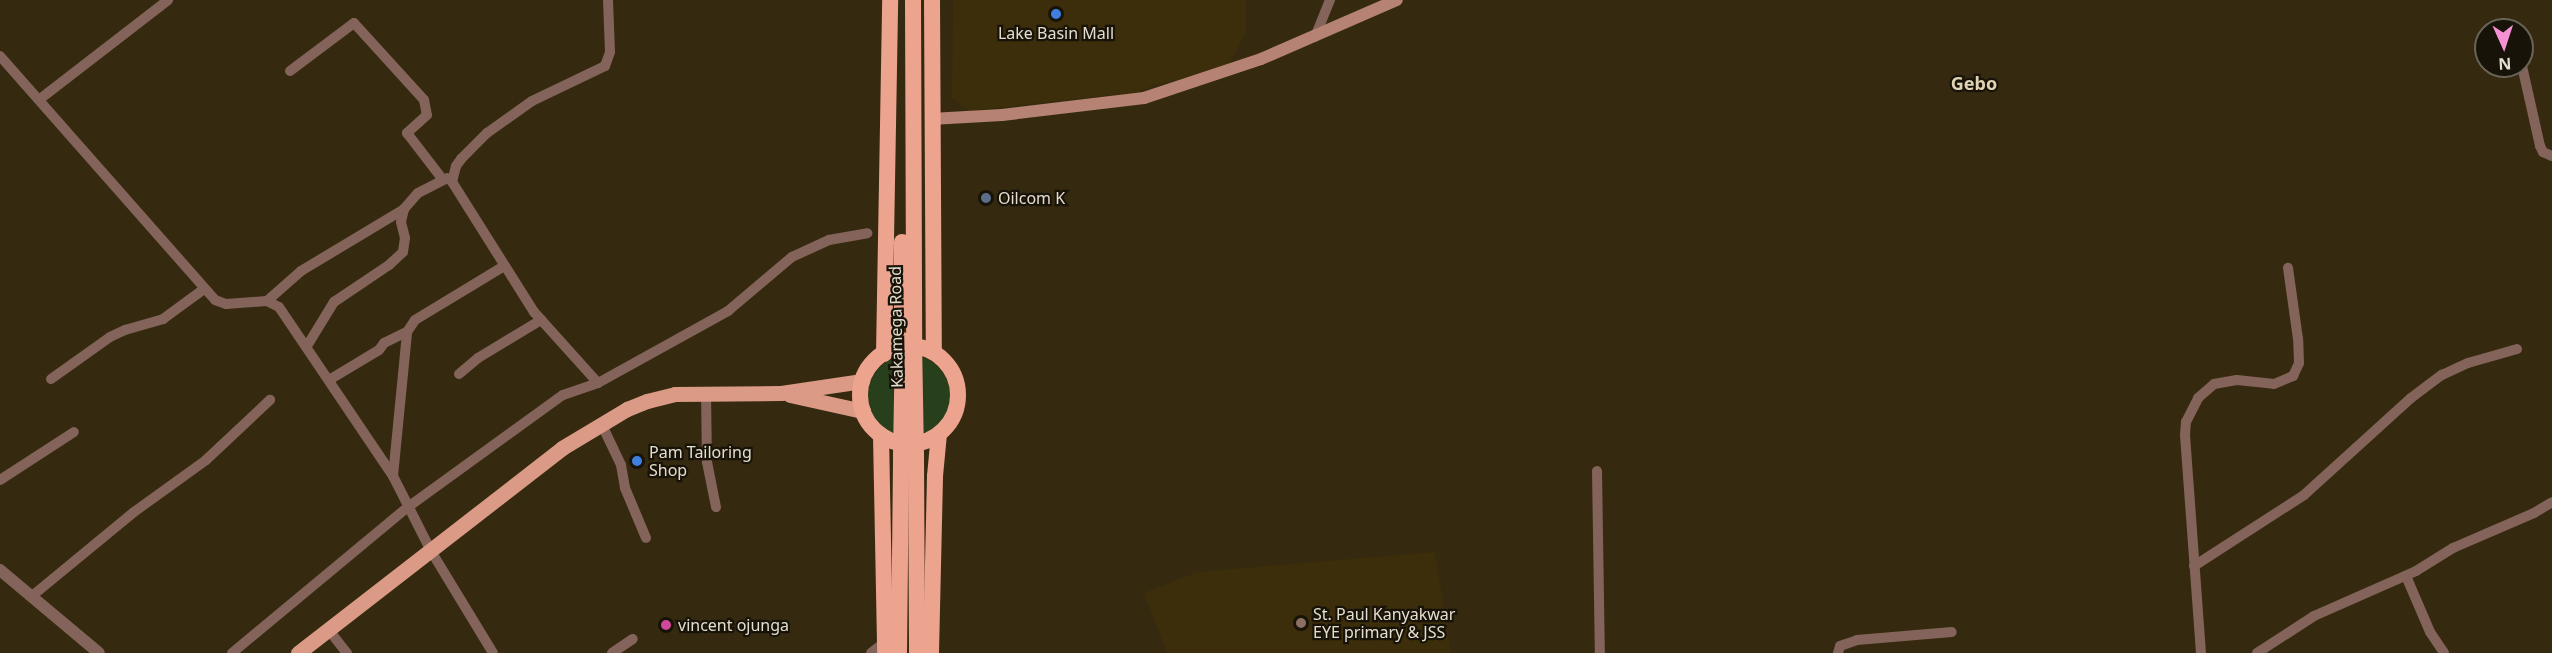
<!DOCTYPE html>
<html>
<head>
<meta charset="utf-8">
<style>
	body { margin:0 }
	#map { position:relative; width:2552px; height:653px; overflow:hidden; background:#352a0f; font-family:"Noto Sans",sans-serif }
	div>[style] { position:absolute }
	.built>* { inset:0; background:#3c2e0a }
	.green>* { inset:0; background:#273f1b }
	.round { border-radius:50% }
	.minor>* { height:10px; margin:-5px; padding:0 5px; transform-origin:5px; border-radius:5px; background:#83635a }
	.tertiary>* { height:12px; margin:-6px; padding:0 6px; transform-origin:6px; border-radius:6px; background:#83635a }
	.secondary>* { height:12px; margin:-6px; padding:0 6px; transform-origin:6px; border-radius:6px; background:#b58273 }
	.primary>* { height:15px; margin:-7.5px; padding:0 7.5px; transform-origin:7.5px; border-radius:7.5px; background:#db9a86 }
	.trunk>* { height:16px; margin:-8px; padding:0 8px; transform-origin:8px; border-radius:8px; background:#eca48f }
	.trunk>.ring { margin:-8px; padding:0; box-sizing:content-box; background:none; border:16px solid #eca48f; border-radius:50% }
	.trunk-bridge>* { height:16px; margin:-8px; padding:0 8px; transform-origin:8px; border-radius:8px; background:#eca48f }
	.dots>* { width:16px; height:16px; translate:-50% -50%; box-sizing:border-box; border:3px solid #181308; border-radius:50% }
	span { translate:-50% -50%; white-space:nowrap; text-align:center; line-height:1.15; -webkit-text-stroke:4.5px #181308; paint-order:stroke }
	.poi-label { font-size:16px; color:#e5decf }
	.left { translate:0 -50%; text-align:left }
	.street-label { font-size:16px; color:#e5decf }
	.neighbourhood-label { font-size:18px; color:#e0d2b3; font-weight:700 }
	.north { position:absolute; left:2474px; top:18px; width:60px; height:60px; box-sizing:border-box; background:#181308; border:2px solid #6a6458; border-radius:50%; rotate:177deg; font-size:16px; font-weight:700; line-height:24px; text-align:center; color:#e5decf }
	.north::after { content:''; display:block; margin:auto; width:21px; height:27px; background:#f591d3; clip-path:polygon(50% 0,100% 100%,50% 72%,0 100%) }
</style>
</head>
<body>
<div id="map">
	<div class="built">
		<div style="clip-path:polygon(953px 0,1246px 0,1246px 32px,1229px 64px,1201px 74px,1155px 85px,1139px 92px,968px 111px,952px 98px)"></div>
		<div style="clip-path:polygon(1435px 552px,1451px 653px,1167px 653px,1144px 593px,1197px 572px)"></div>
	</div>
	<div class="green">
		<div class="round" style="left:868px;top:355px;width:82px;height:82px"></div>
	</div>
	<div class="minor">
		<div style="left:1315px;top:37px;width:40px;rotate:-68deg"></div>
		<div style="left:0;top:56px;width:325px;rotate:48.6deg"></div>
		<div style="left:215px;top:300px;width:12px;rotate:20deg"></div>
		<div style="left:226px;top:304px;width:41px;rotate:-4.2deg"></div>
		<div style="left:267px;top:301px;width:13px;rotate:27deg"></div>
		<div style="left:279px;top:307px;width:204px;rotate:56deg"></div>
		<div style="left:393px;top:476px;width:84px;rotate:63.1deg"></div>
		<div style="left:431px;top:551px;width:119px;rotate:58.7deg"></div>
		<div style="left:2522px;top:66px;width:82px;rotate:77.3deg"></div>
		<div style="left:2540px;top:146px;width:7px;rotate:63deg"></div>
		<div style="left:2543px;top:152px;width:10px;rotate:24deg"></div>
		<div style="left:290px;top:71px;width:80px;rotate:-36.9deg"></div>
		<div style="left:354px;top:23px;width:104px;rotate:47.7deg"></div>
		<div style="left:424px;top:100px;width:15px;rotate:79deg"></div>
		<div style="left:427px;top:115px;width:27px;rotate:138deg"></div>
		<div style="left:407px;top:133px;width:59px;rotate:52.5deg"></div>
		<div style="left:40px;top:99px;width:162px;rotate:-37.7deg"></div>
		<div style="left:267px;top:301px;width:45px;rotate:-41.4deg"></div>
		<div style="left:301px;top:271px;width:120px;rotate:-31deg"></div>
		<div style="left:307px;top:346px;width:52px;rotate:-58.5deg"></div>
		<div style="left:334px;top:302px;width:66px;rotate:-33.9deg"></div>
		<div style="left:389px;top:265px;width:19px;rotate:-43deg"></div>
		<div style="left:403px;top:252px;width:14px;rotate:-82deg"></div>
		<div style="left:405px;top:238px;width:16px;rotate:-104deg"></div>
		<div style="left:401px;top:222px;width:13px;rotate:-77deg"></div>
		<div style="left:404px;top:209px;width:21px;rotate:-49deg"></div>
		<div style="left:418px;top:193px;width:33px;rotate:-27deg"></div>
		<div style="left:459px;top:374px;width:25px;rotate:-40deg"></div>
		<div style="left:478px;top:358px;width:74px;rotate:-31.1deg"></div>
		<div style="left:51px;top:379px;width:72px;rotate:-35.4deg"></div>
		<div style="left:110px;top:337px;width:17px;rotate:-25deg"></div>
		<div style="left:125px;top:330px;width:40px;rotate:-16deg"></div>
		<div style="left:163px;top:319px;width:51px;rotate:-36.2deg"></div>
		<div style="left:329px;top:380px;width:58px;rotate:-31deg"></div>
		<div style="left:379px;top:350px;width:9px;rotate:-54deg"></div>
		<div style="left:384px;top:343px;width:25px;rotate:-26deg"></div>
		<div style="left:598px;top:383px;width:96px;rotate:-132deg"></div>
		<div style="left:534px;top:312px;width:154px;rotate:-122.2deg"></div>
		<div style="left:452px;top:182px;width:16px;rotate:-76deg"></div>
		<div style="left:456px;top:166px;width:9px;rotate:-54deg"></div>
		<div style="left:461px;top:159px;width:37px;rotate:-45deg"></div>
		<div style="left:487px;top:133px;width:55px;rotate:-35.4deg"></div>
		<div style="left:532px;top:101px;width:81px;rotate:-25.6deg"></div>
		<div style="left:605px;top:66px;width:15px;rotate:-70deg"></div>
		<div style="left:610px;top:52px;width:52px;rotate:-92.2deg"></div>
		<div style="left:706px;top:393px;width:69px;rotate:89.2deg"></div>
		<div style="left:707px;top:462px;width:46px;rotate:78.7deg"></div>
		<div style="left:601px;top:423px;width:47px;rotate:64.5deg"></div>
		<div style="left:621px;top:465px;width:23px;rotate:80deg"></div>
		<div style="left:625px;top:488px;width:54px;rotate:67.2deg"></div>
		<div style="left:1597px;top:471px;width:182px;rotate:89.1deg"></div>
		<div style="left:393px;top:476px;width:145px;rotate:-84.4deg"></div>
		<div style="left:407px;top:332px;width:14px;rotate:-56deg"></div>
		<div style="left:415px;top:320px;width:104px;rotate:-31.2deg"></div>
		<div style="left:0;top:480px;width:88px;rotate:-33deg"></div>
		<div style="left:2194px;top:566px;width:131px;rotate:-32.8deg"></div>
		<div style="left:2304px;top:495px;width:144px;rotate:-42.2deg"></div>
		<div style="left:2411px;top:398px;width:39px;rotate:-37deg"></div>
		<div style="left:2442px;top:375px;width:29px;rotate:-25deg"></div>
		<div style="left:2468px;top:363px;width:51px;rotate:-15.9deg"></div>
		<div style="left:2406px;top:576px;width:61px;rotate:66.8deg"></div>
		<div style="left:2430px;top:632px;width:25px;rotate:56deg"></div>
		<div style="left:32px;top:596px;width:132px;rotate:-39.5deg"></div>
		<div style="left:134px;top:512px;width:89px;rotate:-35.8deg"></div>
		<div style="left:206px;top:460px;width:88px;rotate:-43.2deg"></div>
		<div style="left:328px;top:629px;width:31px;rotate:52deg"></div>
		<div style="left:232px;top:653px;width:229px;rotate:-39.7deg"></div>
		<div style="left:408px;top:507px;width:191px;rotate:-35.9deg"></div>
		<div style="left:563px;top:395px;width:37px;rotate:-19deg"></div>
		<div style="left:598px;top:383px;width:149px;rotate:-29deg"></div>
		<div style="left:728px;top:311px;width:84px;rotate:-40.2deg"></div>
		<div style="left:792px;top:257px;width:41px;rotate:-24.7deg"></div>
		<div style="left:829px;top:240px;width:39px;rotate:-10deg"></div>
		<div style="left:612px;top:653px;width:25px;rotate:-34deg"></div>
		<div style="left:871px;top:653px;width:18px;rotate:-38deg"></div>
		<div style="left:1838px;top:653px;width:7px;rotate:-74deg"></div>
		<div style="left:1840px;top:646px;width:18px;rotate:-19deg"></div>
		<div style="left:1857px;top:640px;width:95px;rotate:-4.8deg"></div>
		<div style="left:2201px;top:653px;width:219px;rotate:-94.2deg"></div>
		<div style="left:2185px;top:435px;width:13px;rotate:-86deg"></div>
		<div style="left:2186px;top:422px;width:27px;rotate:-63deg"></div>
		<div style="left:2198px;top:398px;width:21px;rotate:-41deg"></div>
		<div style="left:2214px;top:384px;width:23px;rotate:-10deg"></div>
		<div style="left:2237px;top:380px;width:37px;rotate:6deg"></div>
		<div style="left:2274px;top:384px;width:21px;rotate:-23deg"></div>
		<div style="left:2293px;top:376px;width:14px;rotate:-65deg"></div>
		<div style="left:2299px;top:363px;width:24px;rotate:-92deg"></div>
		<div style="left:2298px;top:339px;width:72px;rotate:-98deg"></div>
		<div style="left:2257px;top:653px;width:68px;rotate:-33deg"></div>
		<div style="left:2314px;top:616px;width:111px;rotate:-23.8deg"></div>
		<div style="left:2416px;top:571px;width:44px;rotate:-31.9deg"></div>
		<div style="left:2453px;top:548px;width:88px;rotate:-23.4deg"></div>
		<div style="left:2534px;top:513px;width:21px;rotate:-31deg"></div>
	</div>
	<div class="tertiary">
		<div style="left:0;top:570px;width:129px;rotate:40deg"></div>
	</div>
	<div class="secondary">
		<div style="left:931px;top:119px;width:71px;rotate:-3.2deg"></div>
		<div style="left:1002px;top:115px;width:143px;rotate:-6.8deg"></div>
		<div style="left:1144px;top:98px;width:123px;rotate:-18.4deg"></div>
		<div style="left:1261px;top:59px;width:148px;rotate:-23.5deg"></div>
	</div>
	<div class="primary">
		<div style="left:790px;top:395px;width:75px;rotate:12.4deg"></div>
		<div style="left:298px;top:653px;width:334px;rotate:-37.8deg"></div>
		<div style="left:562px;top:448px;width:76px;rotate:-31deg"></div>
		<div style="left:627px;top:409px;width:22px;rotate:-22deg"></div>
		<div style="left:647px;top:401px;width:29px;rotate:-14deg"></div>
		<div style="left:675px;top:394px;width:106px;rotate:-0.5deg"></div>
		<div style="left:781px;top:393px;width:82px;rotate:-8.4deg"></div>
	</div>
	<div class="trunk">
		<div style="left:913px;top:0;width:341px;rotate:89.8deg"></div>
		<div style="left:932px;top:0;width:352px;rotate:89.7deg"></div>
		<div style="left:902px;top:242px;width:76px;rotate:90deg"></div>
		<div class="ring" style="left:860px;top:346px;width:82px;height:82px"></div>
		<div style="left:884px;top:354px;width:354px;rotate:-89deg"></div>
		<div style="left:881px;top:435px;width:218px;rotate:88.9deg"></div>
		<div style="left:916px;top:455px;width:198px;rotate:89.7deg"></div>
		<div style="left:899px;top:653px;width:198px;rotate:-89.4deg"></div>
		<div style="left:931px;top:653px;width:177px;rotate:-88.7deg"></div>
		<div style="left:935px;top:476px;width:42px;rotate:-84.6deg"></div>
	</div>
	<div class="trunk-bridge">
		<div style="left:914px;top:341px;width:114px;rotate:89deg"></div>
		<div style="left:901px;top:455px;width:115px;rotate:-89deg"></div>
	</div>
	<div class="dots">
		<div style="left:1056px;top:14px;background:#3f7fe0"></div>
		<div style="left:986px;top:198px;background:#5c6f8a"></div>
		<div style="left:637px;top:461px;background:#3f7fe0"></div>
		<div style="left:1301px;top:623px;background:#8d6e63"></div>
		<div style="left:666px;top:625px;background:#d1479c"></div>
	</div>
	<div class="poi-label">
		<span style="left:1056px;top:33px">Lake Basin Mall</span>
		<span class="left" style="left:998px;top:198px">Oilcom K</span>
		<span class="left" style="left:649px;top:461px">Pam Tailoring<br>Shop</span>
		<span class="left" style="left:1313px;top:623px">St. Paul Kanyakwar<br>EYE primary &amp; JSS</span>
		<span class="left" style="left:678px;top:625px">vincent ojunga</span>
	</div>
	<div class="street-label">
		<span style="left:896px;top:327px;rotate:-91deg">Kakamega Road</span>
	</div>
	<div class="neighbourhood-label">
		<span style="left:1974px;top:83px">Gebo</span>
	</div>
	<div class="north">N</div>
</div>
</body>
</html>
